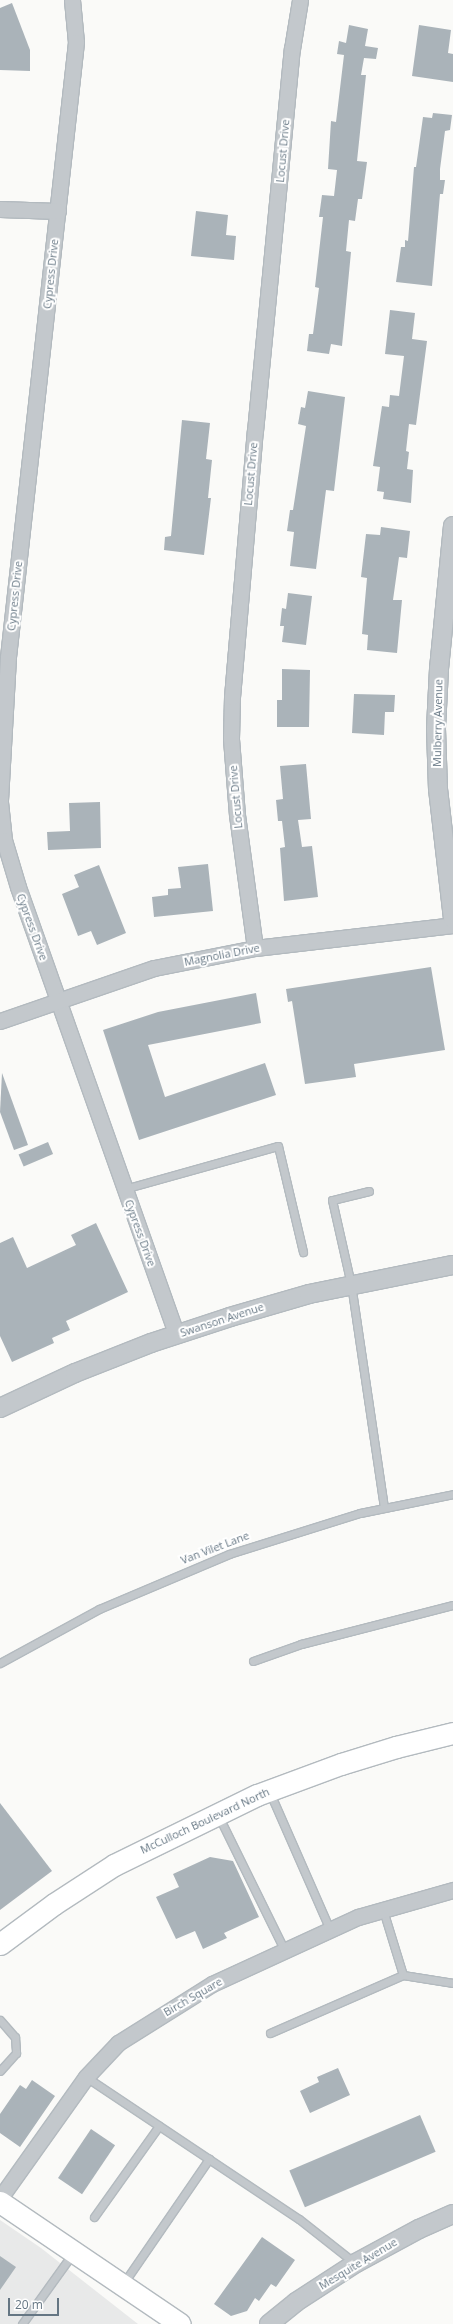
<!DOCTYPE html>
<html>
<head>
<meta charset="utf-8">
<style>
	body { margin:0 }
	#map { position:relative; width:453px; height:2324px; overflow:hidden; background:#fafaf8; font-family:"Open Sans",sans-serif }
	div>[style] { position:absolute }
	.built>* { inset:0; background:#e8e9e9 }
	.building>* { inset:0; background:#aab3b9; transform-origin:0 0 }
	.roads { filter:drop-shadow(1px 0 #b3babf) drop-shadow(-1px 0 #b3babf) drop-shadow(0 1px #b3babf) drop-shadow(0 -1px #b3babf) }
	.service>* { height:7px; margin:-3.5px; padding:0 3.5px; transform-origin:3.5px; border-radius:3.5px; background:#c3c8cc }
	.minor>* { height:15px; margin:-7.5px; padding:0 7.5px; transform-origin:7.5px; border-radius:7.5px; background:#c3c8cc }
	.tertiary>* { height:18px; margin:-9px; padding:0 9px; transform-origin:9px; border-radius:9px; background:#c3c8cc }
	.secondary>* { height:21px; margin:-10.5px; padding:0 10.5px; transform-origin:10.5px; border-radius:10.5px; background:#fff }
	span { translate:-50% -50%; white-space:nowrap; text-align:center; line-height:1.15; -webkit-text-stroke:4px #fff; paint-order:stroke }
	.street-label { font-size:11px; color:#657683 }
	.scale { position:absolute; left:8px; top:2298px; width:51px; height:18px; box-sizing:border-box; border:2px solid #657683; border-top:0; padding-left:5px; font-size:12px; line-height:14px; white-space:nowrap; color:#657683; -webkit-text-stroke:3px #fff; paint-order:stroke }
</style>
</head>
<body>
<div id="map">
	<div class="built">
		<div style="clip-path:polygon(0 2220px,41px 2248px,138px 2324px,0 2324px)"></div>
	</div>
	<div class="building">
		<div style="clip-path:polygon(12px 3px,30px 50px,30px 71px,0 70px,0 8px)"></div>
		<div style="clip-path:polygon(349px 25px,368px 29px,365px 46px,378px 48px,376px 59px,364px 58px,361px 75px,366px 75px,357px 161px,367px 162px,362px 199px,358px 199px,355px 221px,349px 220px,346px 251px,351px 252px,342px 346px,331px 344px,329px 354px,307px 351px,309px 334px,313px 334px,319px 288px,315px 287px,323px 217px,319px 217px,322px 195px,334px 196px,337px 170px,328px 169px,331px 121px,336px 122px,344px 55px,337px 54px,339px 41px,346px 43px)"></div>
		<div style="clip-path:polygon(419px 25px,451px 30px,448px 53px,453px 54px,453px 82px,412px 76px)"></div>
		<div style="clip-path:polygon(433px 113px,452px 115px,450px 130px,445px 131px,440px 169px,440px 180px,445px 180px,443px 194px,440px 194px,432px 286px,396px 282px,401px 247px,405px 247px,405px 240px,408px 241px,414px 167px,416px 167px,423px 117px,432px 118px)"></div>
		<div style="clip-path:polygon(196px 211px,228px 215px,226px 235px,236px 236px,234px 260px,191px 256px)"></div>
		<div style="clip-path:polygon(390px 310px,415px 313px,412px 339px,427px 341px,416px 425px,409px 424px,406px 451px,409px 452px,407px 469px,413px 470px,411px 503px,383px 499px,384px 492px,377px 491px,380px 467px,373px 466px,382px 406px,389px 407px,390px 395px,399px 396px,404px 356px,385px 354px)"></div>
		<div style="clip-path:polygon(308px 391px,345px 397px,334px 491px,326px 490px,316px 569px,290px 566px,294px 532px,287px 531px,290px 510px,293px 510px,306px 426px,298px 424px,301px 407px,305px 408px)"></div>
		<div style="clip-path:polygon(182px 420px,210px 423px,206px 459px,212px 460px,208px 498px,211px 498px,204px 555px,164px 550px,165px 537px,171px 536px)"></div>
		<div style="clip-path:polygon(381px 527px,410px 531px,407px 558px,399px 557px,393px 600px,402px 600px,397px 653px,367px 650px,368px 635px,362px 634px,367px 578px,361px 577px,366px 534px,380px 535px)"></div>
		<div style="clip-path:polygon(288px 593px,312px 596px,306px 645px,282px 642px,284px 626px,280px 626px,282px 608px,286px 609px)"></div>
		<div style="clip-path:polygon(282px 669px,310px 670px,309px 727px,277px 727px,277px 700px,282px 700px)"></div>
		<div style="clip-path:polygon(354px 694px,395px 695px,394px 712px,385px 712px,384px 735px,352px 733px)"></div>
		<div style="clip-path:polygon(306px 764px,311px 819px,298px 820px,302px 847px,312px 846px,318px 897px,284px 901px,280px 848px,285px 847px,282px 821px,278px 821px,276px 800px,283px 799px,280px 766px)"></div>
		<div style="clip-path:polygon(100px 802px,101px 848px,48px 850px,47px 832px,70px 831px,69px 803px)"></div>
		<div style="clip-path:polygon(208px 864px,213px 911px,154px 917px,152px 897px,168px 895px,168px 889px,181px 888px,178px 867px)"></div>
		<div style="clip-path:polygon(99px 865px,126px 933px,97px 945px,91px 931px,78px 936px,62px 894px,79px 887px,74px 875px)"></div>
		<div style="clip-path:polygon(431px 967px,445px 1050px,354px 1064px,356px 1077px,305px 1084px,292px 1001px,288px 1002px,286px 989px)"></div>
		<div style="clip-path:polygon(256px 993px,261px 1023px,148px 1045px,165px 1097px,265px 1063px,276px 1095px,139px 1140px,103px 1030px,158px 1012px)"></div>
		<div style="clip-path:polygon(2px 1073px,28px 1145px,14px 1150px,0 1112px)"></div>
		<div style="left:48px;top:1142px;width:13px;height:32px;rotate:67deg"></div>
		<div style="clip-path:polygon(96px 1223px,128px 1292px,66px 1321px,70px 1330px,52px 1338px,54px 1343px,12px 1362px,0 1336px,0 1243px,13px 1237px,27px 1268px,76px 1245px,71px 1235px)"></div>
		<div style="clip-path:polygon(0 1803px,52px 1871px,0 1910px)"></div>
		<div style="clip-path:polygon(210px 1857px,233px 1861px,259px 1917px,224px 1933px,227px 1938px,203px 1949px,195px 1931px,176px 1939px,156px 1897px,179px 1887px,173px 1874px)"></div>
		<div style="clip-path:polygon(338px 2068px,350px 2095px,310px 2113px,300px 2091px,319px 2082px,317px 2077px)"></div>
		<div style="clip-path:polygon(32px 2080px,55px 2096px,20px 2147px,0 2133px,0 2114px,20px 2085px,26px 2089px)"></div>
		<div style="left:420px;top:2115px;width:40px;height:142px;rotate:67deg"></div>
		<div style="left:91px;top:2129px;width:29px;height:59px;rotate:34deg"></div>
		<div style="clip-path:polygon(262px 2237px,295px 2260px,276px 2287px,271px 2284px,259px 2301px,255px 2298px,247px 2311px,231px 2316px,214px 2304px)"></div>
		<div style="clip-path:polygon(0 2256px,16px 2267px,0 2290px)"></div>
	</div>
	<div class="roads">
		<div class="service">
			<div style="left:124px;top:1189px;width:160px;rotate:-15.6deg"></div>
			<div style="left:278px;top:1146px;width:109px;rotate:76.7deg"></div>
			<div style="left:369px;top:1191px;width:38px;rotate:166deg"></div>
			<div style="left:332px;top:1200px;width:86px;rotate:77.3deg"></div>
			<div style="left:351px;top:1284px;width:225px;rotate:81.6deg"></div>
			<div style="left:253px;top:1661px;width:51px;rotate:-19.5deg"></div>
			<div style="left:301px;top:1644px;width:157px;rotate:-14.4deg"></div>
			<div style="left:0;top:1663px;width:113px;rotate:-28.6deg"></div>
			<div style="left:99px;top:1609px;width:141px;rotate:-22.9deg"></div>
			<div style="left:229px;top:1554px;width:137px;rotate:-17.4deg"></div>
			<div style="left:360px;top:1513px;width:95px;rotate:-11.5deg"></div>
			<div style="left:270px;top:1793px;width:150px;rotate:66.3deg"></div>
			<div style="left:218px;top:1815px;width:152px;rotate:63.8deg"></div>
			<div style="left:383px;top:1910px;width:68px;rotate:72.9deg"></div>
			<div style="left:0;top:2020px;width:23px;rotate:49deg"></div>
			<div style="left:15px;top:2037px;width:16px;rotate:86deg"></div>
			<div style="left:16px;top:2053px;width:24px;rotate:132deg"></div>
			<div style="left:270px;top:2033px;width:145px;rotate:-23.6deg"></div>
			<div style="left:403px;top:1975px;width:51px;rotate:9.1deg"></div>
			<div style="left:86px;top:2077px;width:256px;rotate:33.7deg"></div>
			<div style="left:299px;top:2219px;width:71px;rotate:38.2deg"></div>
			<div style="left:94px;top:2217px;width:112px;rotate:-54.5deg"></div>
			<div style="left:123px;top:2284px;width:152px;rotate:-55.5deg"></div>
			<div style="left:22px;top:2324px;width:87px;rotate:-54.3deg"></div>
		</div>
		<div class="minor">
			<div style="left:72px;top:0;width:42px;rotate:84.6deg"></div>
			<div style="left:76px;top:42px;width:619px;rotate:96.31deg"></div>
			<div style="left:8px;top:657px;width:145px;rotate:93.2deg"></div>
			<div style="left:0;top:802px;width:38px;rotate:84deg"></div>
			<div style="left:4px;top:840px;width:49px;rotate:73.4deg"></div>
			<div style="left:18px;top:887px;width:474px;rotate:70.5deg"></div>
			<div style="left:0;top:209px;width:58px;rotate:2deg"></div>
			<div style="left:255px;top:948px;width:134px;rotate:-97.7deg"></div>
			<div style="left:237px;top:815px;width:77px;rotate:-94.5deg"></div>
			<div style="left:231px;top:738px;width:41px;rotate:-88.6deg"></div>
			<div style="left:232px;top:697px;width:267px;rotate:-85.1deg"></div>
			<div style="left:255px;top:431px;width:384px;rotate:-84.5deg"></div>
			<div style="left:292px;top:49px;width:50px;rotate:-80.7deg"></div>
			<div style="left:0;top:1021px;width:163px;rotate:-19deg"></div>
			<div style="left:154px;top:968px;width:103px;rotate:-11.2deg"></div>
			<div style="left:255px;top:948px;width:199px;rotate:-6.6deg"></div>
			<div style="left:0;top:2198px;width:148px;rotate:-54.6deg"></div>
			<div style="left:86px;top:2077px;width:47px;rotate:-46.7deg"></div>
			<div style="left:118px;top:2043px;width:111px;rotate:-32.1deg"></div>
			<div style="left:212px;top:1984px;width:161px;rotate:-24.7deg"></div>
			<div style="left:358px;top:1917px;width:99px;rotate:-15.9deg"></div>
		</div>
		<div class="tertiary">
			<div style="left:453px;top:526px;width:144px;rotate:95.6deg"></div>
			<div style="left:439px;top:669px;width:60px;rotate:92.9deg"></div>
			<div style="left:436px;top:729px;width:60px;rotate:88.1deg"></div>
			<div style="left:438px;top:789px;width:131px;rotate:83.4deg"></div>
			<div style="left:0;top:1408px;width:83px;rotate:-25deg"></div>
			<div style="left:75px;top:1373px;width:82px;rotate:-21.5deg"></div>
			<div style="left:151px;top:1343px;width:83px;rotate:-18.2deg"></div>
			<div style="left:230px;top:1317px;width:82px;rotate:-16.2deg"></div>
			<div style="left:309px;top:1294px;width:147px;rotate:-11.4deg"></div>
			<div style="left:269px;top:2324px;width:35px;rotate:-39deg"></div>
			<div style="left:296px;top:2302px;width:72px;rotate:-33deg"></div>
			<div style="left:356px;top:2263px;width:72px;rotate:-28.4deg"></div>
			<div style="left:419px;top:2229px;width:37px;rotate:-24deg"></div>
		</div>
		<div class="secondary">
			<div style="left:0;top:1944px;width:67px;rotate:-36.5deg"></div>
			<div style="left:54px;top:1904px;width:72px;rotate:-33deg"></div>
			<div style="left:114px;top:1865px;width:159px;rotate:-26.1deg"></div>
			<div style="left:257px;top:1795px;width:90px;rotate:-20.3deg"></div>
			<div style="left:341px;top:1764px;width:58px;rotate:-17.2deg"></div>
			<div style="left:396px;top:1747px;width:59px;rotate:-13.8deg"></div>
			<div style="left:0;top:2202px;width:217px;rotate:34.1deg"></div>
		</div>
	</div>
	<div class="street-label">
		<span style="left:283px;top:151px;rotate:-85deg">Locust Drive</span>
		<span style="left:51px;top:274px;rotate:-84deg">Cypress Drive</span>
		<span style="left:251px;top:474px;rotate:-85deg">Locust Drive</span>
		<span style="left:15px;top:596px;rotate:-84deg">Cypress Drive</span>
		<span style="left:438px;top:723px;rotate:-89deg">Mulberry Avenue</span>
		<span style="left:236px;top:797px;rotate:-95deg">Locust Drive</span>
		<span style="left:32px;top:927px;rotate:70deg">Cypress Drive</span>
		<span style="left:222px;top:955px;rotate:-11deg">Magnolia Drive</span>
		<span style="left:140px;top:1233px;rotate:70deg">Cypress Drive</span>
		<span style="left:222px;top:1320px;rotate:-18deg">Swanson Avenue</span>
		<span style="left:215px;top:1548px;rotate:-21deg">Van Vilet Lane</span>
		<span style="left:205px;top:1821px;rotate:-25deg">McCulloch Boulevard North</span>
		<span style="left:193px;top:1997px;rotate:-30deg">Birch Square</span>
		<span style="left:358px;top:2264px;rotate:-31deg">Mesquite Avenue</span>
	</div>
	<div class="scale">20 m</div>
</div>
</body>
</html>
